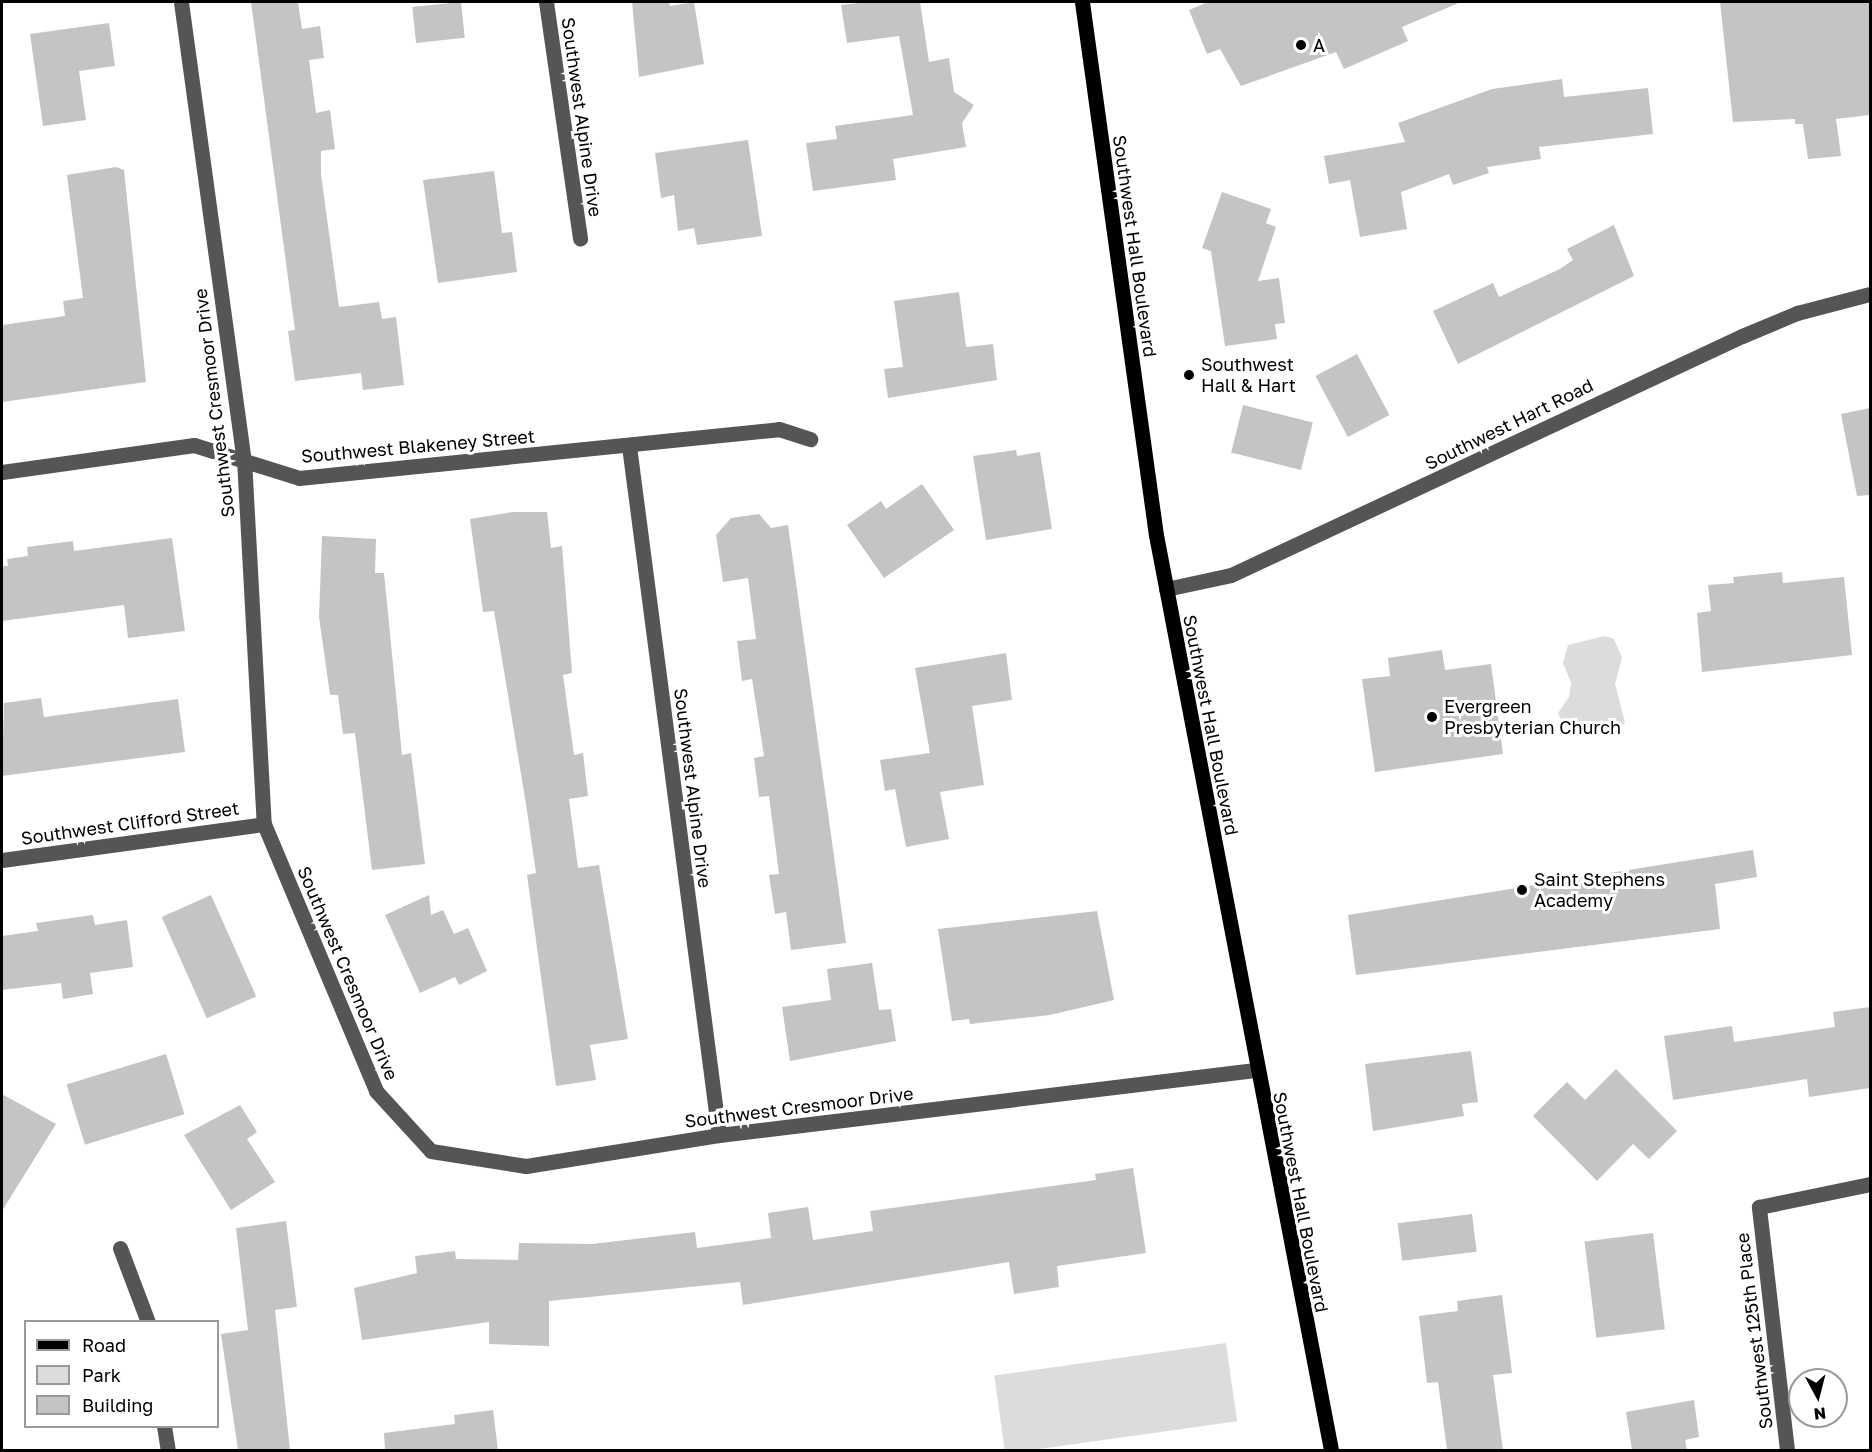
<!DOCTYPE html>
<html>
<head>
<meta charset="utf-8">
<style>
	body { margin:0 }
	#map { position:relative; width:1872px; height:1452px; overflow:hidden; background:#fff; font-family:"Golos Text",sans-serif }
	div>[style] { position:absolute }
	.green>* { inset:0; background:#dcdcdc; transform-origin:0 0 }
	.building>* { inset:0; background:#c4c4c4; transform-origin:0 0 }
	.minor>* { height:15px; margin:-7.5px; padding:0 7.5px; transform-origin:7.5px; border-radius:7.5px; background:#555 }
	.major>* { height:15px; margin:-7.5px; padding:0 7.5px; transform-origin:7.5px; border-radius:7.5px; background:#000 }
	.dots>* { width:16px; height:16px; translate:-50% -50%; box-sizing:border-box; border:3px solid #fff; border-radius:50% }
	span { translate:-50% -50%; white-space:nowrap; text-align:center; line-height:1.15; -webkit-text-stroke:6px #fff; paint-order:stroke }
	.poi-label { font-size:18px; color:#000 }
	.left { translate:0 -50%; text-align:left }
	.street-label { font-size:18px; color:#000 }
	.frame { position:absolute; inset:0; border:3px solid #000; pointer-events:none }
	.legend { position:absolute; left:24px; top:1320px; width:195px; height:108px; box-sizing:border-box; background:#fff; border:2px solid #999; margin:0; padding:8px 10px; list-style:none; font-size:18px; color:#000 }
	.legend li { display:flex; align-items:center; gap:12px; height:30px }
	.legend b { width:30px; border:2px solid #999 }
	.north { position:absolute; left:1788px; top:1368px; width:60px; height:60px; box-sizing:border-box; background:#fff; border:2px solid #999; border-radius:50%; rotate:173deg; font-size:16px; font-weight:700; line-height:24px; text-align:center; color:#000 }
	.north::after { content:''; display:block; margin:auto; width:21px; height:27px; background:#000; clip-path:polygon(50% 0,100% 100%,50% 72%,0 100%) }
</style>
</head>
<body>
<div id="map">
	<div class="green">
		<div style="clip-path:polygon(1605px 636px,1614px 639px,1622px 658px,1615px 684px,1625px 722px,1615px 734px,1563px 723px,1558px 713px,1569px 697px,1571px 683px,1563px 663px,1568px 645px)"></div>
		<div style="left:1226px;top:1343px;width:79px;height:234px;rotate:82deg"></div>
	</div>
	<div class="building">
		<div style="clip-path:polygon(251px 2px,298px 2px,302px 29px,320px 26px,324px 58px,309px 60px,316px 113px,330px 110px,335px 149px,321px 151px,321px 174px,339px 307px,379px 302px,382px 319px,396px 317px,404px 385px,363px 390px,361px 373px,295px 381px,288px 331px,295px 330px)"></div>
		<div style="left:461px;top:2px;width:36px;height:49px;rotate:84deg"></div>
		<div style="clip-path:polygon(632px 2px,669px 2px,670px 6px,694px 2px,704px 64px,639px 77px)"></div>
		<div style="clip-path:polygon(868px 2px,920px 2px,929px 62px,949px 58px,954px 92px,974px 105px,962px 123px,966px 147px,893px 159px,896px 180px,813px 191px,806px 143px,837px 139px,835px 126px,913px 115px,899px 36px,847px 43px,841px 5px)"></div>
		<div style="clip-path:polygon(1208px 2px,1461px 2px,1402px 27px,1408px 41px,1344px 69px,1336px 52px,1241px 86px,1220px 49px,1207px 54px,1189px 10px)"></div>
		<div style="clip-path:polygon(1720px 2px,1870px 2px,1870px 115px,1836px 119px,1841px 156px,1808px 159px,1803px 124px,1795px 124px,1795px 119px,1733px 122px)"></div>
		<div style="clip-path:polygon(109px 23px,115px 66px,79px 71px,86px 120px,43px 126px,30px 34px)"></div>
		<div style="clip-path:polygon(1562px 79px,1564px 97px,1648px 88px,1653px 134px,1539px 147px,1541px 159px,1487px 167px,1489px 173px,1453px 185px,1449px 174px,1401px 192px,1407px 229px,1360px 237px,1350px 180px,1329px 184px,1324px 156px,1405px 142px,1398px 123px,1492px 89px)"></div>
		<div style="clip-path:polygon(748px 140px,762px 236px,697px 245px,694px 228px,678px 231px,674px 195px,661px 198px,655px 153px)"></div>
		<div style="clip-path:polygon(116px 167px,124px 170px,146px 382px,2px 402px,2px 325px,65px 316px,63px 301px,83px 298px,67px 175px)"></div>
		<div style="clip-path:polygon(494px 171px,502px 233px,512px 232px,517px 272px,438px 283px,423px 180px)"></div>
		<div style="clip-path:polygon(1222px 192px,1271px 209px,1266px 223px,1276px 227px,1258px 281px,1279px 278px,1285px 323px,1275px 324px,1277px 339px,1225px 346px,1211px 251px,1202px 248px)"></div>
		<div style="clip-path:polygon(1614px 225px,1634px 276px,1458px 364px,1433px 311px,1493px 283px,1499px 297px,1560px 269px,1573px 260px,1567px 249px)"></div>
		<div style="clip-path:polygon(959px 292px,966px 347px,993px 344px,997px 380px,888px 398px,884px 369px,903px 367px,894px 301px)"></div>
		<div style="left:1357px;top:354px;width:69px;height:47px;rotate:62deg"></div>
		<div style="left:1243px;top:405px;width:72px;height:49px;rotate:14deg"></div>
		<div style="clip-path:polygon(1870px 408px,1870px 495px,1857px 496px,1841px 414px)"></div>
		<div style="clip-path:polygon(1016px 450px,1017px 456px,1040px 452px,1052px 529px,986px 540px,973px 456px)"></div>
		<div style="clip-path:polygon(922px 484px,954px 530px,884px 578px,847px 525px,881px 501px,886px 509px)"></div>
		<div style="clip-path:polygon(513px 512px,547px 512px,551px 548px,562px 546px,572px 673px,563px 675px,574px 755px,583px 753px,588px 796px,569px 799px,578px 868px,599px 865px,628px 1039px,590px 1045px,596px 1080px,556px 1086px,527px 875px,536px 873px,526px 804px,494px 611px,483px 612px,470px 519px)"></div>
		<div style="clip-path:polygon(759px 514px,771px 528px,788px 525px,846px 943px,791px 950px,786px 912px,775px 914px,769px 875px,779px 874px,769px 796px,759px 797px,754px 758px,764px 756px,752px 679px,742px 681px,737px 641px,756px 639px,748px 578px,723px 582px,716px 535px,731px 518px)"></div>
		<div style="clip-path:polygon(322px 536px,376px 539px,375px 573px,384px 573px,402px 755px,411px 753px,425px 864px,372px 870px,355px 733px,343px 734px,338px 695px,330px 695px,319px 617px)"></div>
		<div style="clip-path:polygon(172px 538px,185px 631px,128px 638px,124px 605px,2px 621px,2px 566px,8px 566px,7px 559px,28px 556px,27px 547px,73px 541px,74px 551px)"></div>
		<div style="clip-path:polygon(1782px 572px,1783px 583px,1844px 577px,1852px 655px,1702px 672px,1697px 613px,1711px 611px,1708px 585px,1734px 583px,1733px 577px)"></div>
		<div style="clip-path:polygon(1442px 650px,1445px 670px,1491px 664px,1503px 754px,1375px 772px,1362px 679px,1390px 676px,1388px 658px)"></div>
		<div style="clip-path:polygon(1006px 653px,1012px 700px,972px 706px,984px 785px,940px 792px,949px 839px,906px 847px,895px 789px,885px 791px,880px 760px,930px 753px,915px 668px)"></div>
		<div style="clip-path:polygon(41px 698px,44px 717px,178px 699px,185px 752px,2px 776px,4px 703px)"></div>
		<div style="clip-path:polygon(1753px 850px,1757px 877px,1715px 884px,1720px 929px,1356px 975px,1348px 915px)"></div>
		<div style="left:211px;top:895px;width:111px;height:54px;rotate:66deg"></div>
		<div style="clip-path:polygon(429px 895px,431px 915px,443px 910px,454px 934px,468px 928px,487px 971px,459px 985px,455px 977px,420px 993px,385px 915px)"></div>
		<div style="clip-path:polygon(1097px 911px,1114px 1000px,1050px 1015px,970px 1024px,969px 1019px,952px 1021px,938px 929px)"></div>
		<div style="clip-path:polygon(93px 915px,95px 925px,127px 920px,133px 967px,90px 973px,93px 994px,63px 999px,61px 983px,2px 990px,2px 936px,38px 931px,36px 923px)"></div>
		<div style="clip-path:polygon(872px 963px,879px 1010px,891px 1009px,896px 1041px,790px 1061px,782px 1007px,831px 1000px,827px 969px)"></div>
		<div style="clip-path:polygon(1870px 1007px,1870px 1088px,1809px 1097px,1807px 1079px,1673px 1100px,1664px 1036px,1732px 1026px,1734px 1042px,1835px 1027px,1833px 1012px)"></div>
		<div style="clip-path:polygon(1471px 1051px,1478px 1102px,1462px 1104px,1464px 1116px,1373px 1131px,1365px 1064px)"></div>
		<div style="left:166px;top:1054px;width:63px;height:104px;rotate:73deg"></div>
		<div style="clip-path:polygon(1616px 1069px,1677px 1131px,1649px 1159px,1633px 1144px,1597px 1181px,1533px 1116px,1567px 1082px,1585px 1100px)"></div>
		<div style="clip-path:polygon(2px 1094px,56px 1124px,2px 1211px)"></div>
		<div style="clip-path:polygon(240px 1105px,257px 1132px,247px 1139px,275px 1182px,231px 1210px,184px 1135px)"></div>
		<div style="clip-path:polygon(1133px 1168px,1146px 1253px,1057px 1266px,1059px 1287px,1014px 1294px,1009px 1262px,743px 1305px,740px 1282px,549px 1301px,549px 1346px,489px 1344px,489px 1322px,362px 1340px,354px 1288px,417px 1273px,415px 1256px,455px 1251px,456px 1259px,518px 1260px,519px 1243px,592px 1244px,695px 1232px,697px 1248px,771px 1238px,768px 1213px,808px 1207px,813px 1240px,873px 1231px,870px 1211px,1096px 1180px,1095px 1174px)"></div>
		<div style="left:1472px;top:1214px;width:38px;height:75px;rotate:83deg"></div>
		<div style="clip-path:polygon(286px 1221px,297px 1307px,275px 1310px,290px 1450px,238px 1450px,221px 1334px,248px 1330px,236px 1228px)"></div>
		<div style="left:1653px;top:1233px;width:97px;height:69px;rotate:83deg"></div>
		<div style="clip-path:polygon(1502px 1295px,1512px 1373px,1493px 1375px,1503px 1450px,1447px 1450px,1438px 1382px,1427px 1383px,1419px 1316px,1458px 1311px,1457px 1301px)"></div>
		<div style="clip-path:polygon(1694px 1400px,1699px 1437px,1685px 1440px,1687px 1450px,1632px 1450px,1626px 1412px)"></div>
		<div style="clip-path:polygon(493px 1410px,498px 1450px,385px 1450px,384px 1433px,455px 1424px,454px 1415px)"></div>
	</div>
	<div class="minor">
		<div style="left:181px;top:2px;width:461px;rotate:82.2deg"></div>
		<div style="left:244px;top:459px;width:366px;rotate:86.9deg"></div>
		<div style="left:264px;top:824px;width:290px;rotate:67.2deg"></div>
		<div style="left:376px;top:1091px;width:81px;rotate:47.5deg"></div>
		<div style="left:431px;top:1151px;width:96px;rotate:9deg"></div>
		<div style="left:526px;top:1166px;width:195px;rotate:-9.1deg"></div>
		<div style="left:719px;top:1135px;width:540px;rotate:-6.91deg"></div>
		<div style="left:546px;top:2px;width:239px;rotate:81.8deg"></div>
		<div style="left:629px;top:446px;width:695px;rotate:82.56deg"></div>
		<div style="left:2px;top:472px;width:194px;rotate:-8deg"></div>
		<div style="left:194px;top:445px;width:110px;rotate:17.4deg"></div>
		<div style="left:299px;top:478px;width:482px;rotate:-5.8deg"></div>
		<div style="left:779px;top:429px;width:33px;rotate:18deg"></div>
		<div style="left:1166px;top:589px;width:66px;rotate:-12.2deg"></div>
		<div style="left:1231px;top:575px;width:564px;rotate:-25.07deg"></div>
		<div style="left:1742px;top:336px;width:60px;rotate:-22.7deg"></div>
		<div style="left:1797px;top:313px;width:75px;rotate:-14.6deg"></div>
		<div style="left:2px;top:860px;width:264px;rotate:-7.8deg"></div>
		<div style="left:120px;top:1248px;width:79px;rotate:69.3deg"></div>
		<div style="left:164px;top:1426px;width:24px;rotate:81deg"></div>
		<div style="left:1787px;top:1450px;width:245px;rotate:-96.6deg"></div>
		<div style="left:1759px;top:1207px;width:113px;rotate:-11.7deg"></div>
	</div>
	<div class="major">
		<div style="left:1082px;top:2px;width:538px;rotate:82.1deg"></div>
		<div style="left:1156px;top:535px;width:932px;rotate:79.17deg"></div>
	</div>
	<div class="dots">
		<div style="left:1301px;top:45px;background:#000"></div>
		<div style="left:1189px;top:375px;background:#000"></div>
		<div style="left:1432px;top:717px;background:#000"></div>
		<div style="left:1522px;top:890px;background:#000"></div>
	</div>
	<div class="poi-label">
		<span class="left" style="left:1313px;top:45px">A</span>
		<span class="left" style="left:1201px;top:375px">Southwest<br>Hall &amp; Hart</span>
		<span class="left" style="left:1444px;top:717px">Evergreen<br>Presbyterian Church</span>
		<span class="left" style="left:1534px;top:890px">Saint Stephens<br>Academy</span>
	</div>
	<div class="street-label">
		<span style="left:582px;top:117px;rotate:82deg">Southwest Alpine Drive</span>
		<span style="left:1135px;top:246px;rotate:82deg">Southwest Hall Boulevard</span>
		<span style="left:214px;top:403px;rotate:-97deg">Southwest Cresmoor Drive</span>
		<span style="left:1509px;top:424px;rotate:-26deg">Southwest Hart Road</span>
		<span style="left:418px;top:446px;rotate:-5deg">Southwest Blakeney Street</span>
		<span style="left:1211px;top:725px;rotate:79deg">Southwest Hall Boulevard</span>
		<span style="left:693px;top:788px;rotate:83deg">Southwest Alpine Drive</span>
		<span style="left:130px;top:823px;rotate:-8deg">Southwest Clifford Street</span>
		<span style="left:348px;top:973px;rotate:67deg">Southwest Cresmoor Drive</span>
		<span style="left:799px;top:1107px;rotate:-7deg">Southwest Cresmoor Drive</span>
		<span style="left:1301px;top:1202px;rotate:79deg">Southwest Hall Boulevard</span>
		<span style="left:1754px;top:1331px;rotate:-97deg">Southwest 125th Place</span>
	</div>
	<div class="frame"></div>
	<ul class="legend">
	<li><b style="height:8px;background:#000"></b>Road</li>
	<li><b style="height:16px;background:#dcdcdc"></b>Park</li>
	<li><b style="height:16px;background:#c4c4c4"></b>Building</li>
	</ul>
	<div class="north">N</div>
</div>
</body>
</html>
